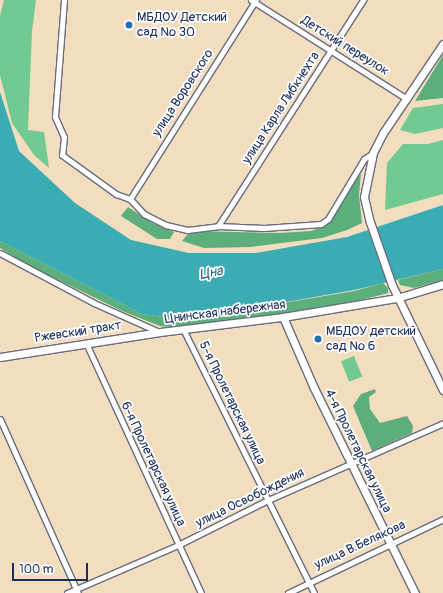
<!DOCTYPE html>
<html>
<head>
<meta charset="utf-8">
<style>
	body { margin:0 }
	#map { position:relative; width:443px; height:593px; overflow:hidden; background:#f3ddbf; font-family:Pangolin,sans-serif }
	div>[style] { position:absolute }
	.green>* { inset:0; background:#70ca91; transform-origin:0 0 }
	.forest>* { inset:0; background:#5cae7b }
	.water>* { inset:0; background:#3bacb4 }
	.pier>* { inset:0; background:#f3ddbf; transform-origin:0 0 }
	.roads { filter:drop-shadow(1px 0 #676c80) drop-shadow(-1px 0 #676c80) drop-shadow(0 1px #676c80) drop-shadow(0 -1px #676c80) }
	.street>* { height:5px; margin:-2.5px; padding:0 2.5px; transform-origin:2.5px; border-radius:2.5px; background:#fff }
	.secondary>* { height:7px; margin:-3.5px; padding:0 3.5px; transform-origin:3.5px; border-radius:3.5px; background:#fff }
	.dots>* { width:11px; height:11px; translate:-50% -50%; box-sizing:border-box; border:2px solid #fff; border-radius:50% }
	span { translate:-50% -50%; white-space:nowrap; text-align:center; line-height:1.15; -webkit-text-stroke:3.5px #fff; paint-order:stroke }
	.poi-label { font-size:13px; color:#1b2f5e }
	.left { translate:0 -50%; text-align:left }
	.street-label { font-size:13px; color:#1b2f5e }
	.water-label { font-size:14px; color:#286180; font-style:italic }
	.scale { position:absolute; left:12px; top:563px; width:76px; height:18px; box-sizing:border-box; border:2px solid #1b2f5e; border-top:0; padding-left:5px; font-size:12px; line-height:14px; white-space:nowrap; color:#1b2f5e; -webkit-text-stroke:3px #fff; paint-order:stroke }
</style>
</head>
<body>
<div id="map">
	<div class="green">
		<div style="clip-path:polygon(4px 0,36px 0,32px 31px,28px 130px,44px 132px,49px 168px,34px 155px,12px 123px,0 75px,0 16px)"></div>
		<div style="clip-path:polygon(443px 104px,443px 128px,415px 134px,400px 130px,413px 108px)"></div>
		<div style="clip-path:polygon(443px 140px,443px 194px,385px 210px,387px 163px,403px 144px,428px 144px)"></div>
		<div style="left:354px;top:356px;width:22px;height:14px;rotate:68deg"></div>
	</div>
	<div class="forest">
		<div style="clip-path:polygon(443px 55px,443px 98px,415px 101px)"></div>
		<div style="clip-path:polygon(361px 173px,359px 195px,362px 223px,347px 230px,322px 238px,251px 247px,204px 248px,182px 241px,190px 231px,280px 233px,311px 231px,327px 225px)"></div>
		<div style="clip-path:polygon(128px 207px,152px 223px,174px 232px,170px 239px,157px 239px,121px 216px)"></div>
		<div style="clip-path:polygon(0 241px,142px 314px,184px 320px,354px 291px,383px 283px,388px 288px,388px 293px,350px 303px,283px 314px,182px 328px,160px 326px,122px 311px,30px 266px,0 248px)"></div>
		<div style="clip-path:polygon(443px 269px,443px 280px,414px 288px,400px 285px,398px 280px)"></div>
		<div style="clip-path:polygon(375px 389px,376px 392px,369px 397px,370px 409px,380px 423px,407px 416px,413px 426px,412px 433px,372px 451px,353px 406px,361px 394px)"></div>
	</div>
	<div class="water">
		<div style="clip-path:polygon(0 92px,19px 151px,75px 203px,131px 240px,189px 253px,256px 253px,347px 237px,443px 205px,443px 269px,354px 290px,184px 320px,142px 314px,0 241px)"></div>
	</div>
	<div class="pier">
		<div style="left:375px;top:226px;width:58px;height:8px;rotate:70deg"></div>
	</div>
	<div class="roads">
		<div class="street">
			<div style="left:64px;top:0;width:117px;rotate:94.4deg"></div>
			<div style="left:55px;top:117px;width:22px;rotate:66deg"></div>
			<div style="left:64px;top:137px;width:18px;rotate:96deg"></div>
			<div style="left:62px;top:155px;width:67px;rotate:35.8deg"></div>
			<div style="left:116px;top:194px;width:15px;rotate:20deg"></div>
			<div style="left:130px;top:199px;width:21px;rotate:47deg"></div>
			<div style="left:144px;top:214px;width:25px;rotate:27deg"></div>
			<div style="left:166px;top:225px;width:22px;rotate:13deg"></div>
			<div style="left:187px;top:230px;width:31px;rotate:-7deg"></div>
			<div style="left:218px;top:226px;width:46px;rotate:2.5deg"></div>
			<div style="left:264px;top:228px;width:57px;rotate:-4deg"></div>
			<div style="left:321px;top:224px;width:9px;rotate:-36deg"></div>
			<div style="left:328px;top:219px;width:70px;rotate:-59deg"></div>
			<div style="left:364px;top:159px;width:11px;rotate:-34deg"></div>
			<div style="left:251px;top:0;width:185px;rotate:32.4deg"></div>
			<div style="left:130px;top:199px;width:236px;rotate:-57.7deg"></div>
			<div style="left:218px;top:226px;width:269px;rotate:-57.3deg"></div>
			<div style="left:0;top:253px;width:106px;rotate:28deg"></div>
			<div style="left:94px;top:303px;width:71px;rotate:24deg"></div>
			<div style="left:184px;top:331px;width:292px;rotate:63.6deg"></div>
			<div style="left:86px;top:343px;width:275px;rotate:65.3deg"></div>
			<div style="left:0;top:419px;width:191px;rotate:65.9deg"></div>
			<div style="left:67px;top:593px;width:121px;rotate:-23.4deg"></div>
			<div style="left:178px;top:545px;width:101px;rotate:-26.6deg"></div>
			<div style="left:268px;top:500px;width:191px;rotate:-23.7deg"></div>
			<div style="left:288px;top:593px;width:172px;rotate:-25.5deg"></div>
		</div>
		<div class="secondary">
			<div style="left:443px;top:44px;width:107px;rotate:124deg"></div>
			<div style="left:383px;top:133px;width:22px;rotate:117deg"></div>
			<div style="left:373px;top:153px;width:45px;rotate:101.6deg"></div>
			<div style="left:364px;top:197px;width:26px;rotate:77deg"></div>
			<div style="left:370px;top:222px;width:67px;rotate:70.8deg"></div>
			<div style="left:392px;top:285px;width:117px;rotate:64.1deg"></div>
			<div style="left:283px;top:317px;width:77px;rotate:66.4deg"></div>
			<div style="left:314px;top:388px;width:229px;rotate:63.8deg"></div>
			<div style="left:0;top:357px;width:162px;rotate:-8.9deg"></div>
			<div style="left:160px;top:332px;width:124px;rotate:-7deg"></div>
			<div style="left:283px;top:317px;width:116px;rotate:-9.5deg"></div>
			<div style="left:397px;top:298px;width:48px;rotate:-16.9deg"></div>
		</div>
	</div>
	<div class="dots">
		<div style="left:129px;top:25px;background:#1f6fb2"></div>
		<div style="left:318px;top:339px;background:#1f6fb2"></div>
	</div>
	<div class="poi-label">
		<span class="left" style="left:137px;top:25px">МБДОУ Детский<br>сад № 30</span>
		<span class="left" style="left:326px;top:339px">МБДОУ детский<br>сад № 6</span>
	</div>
	<div class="street-label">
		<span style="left:345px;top:46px;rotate:32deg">Детский переулок</span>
		<span style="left:183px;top:93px;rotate:-57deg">улица Воровского</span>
		<span style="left:281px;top:108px;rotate:-57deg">улица Карла Либкнехта</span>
		<span style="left:225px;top:312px;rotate:-7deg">Цнинская набережная</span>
		<span style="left:78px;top:332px;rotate:-9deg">Ржевский тракт</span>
		<span style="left:232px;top:403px;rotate:64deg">5-я Пролетарская улица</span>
		<span style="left:358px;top:451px;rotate:64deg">4-я Пролетарская улица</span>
		<span style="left:153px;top:464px;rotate:65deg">6-я Пролетарская улица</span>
		<span style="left:250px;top:498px;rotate:-26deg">улица Освобождения</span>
		<span style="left:360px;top:545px;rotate:-25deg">улица В.Белякова</span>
	</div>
	<div class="water-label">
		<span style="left:211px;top:273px;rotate:-11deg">Цна</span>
	</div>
	<div class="scale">100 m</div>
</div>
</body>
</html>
